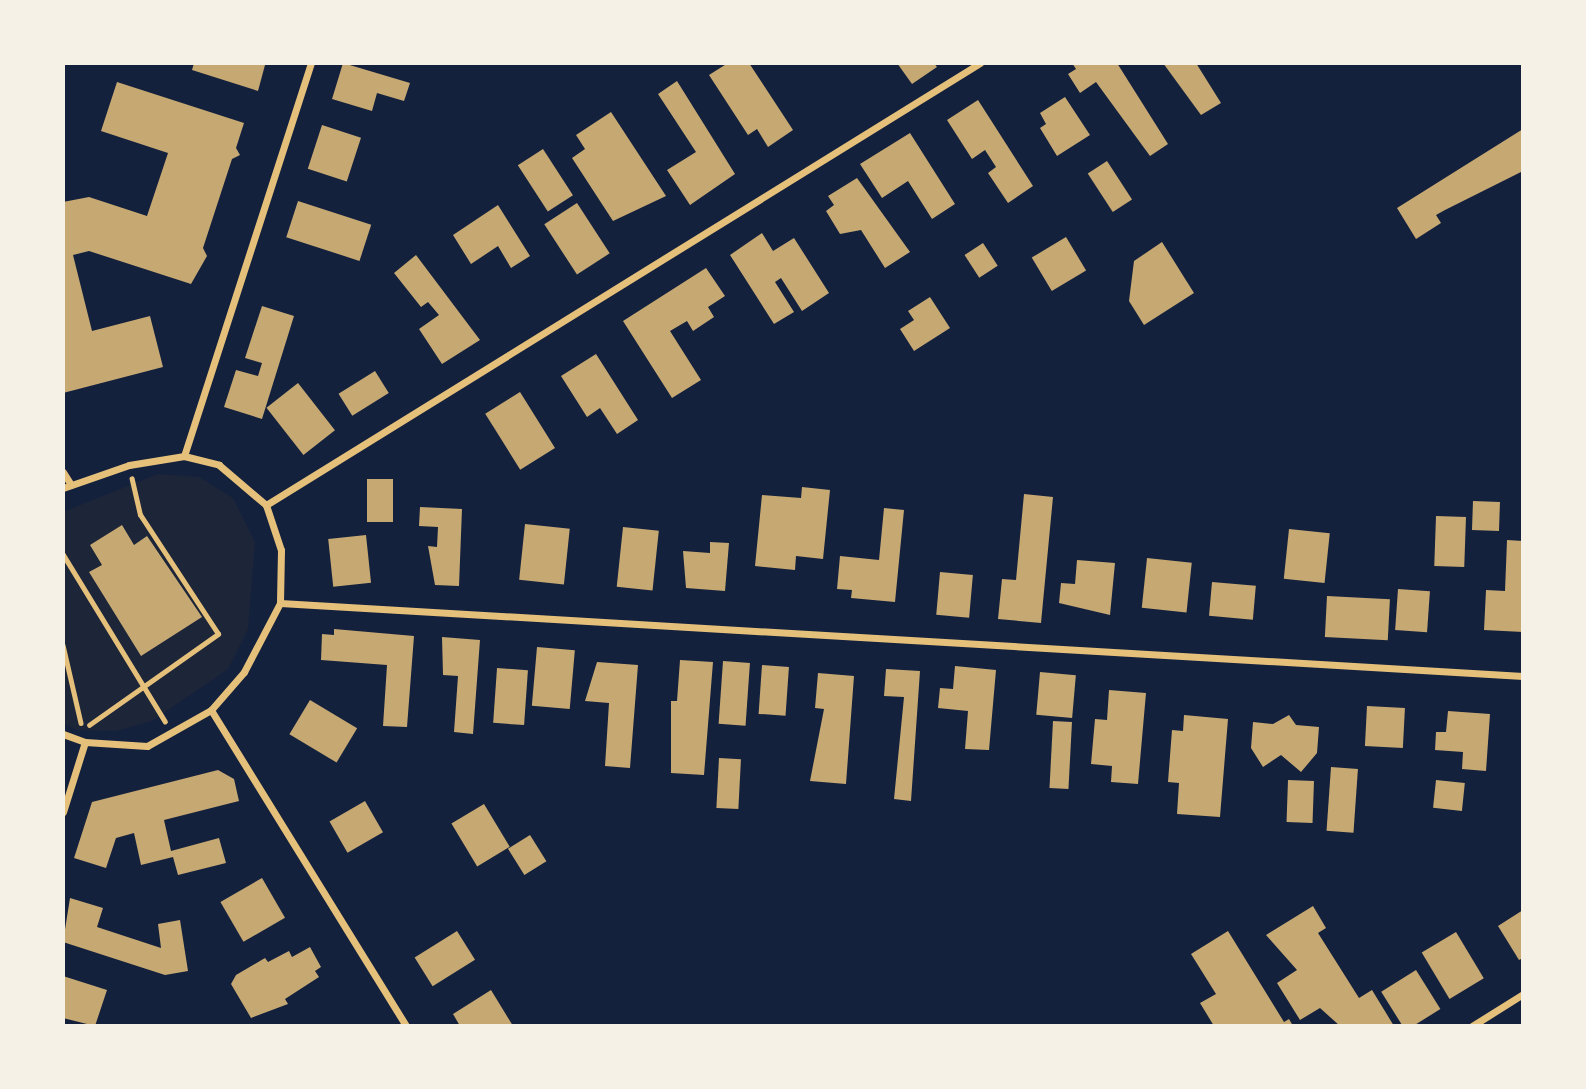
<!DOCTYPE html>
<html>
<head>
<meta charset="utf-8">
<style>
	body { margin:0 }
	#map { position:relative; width:1586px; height:1089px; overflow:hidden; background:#14213d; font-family:"Roboto Serif",serif }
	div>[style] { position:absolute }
	.green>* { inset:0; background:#1d2539 }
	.building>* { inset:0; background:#c6a872; transform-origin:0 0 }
	.path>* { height:4.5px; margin:-2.25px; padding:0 2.25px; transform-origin:2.25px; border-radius:2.25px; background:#e5c07b }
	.minor>* { height:7px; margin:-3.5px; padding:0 3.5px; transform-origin:3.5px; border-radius:3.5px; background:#e5c07b }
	span { translate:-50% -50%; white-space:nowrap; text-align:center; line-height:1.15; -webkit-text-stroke:7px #f6f1e7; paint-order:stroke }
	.frame { position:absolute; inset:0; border:65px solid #f6f1e7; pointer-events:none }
</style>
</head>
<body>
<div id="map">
	<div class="green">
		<div style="clip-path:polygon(158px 474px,199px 477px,233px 498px,255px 542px,248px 629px,228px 669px,152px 721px,116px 731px,76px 730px,63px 723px,63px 512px)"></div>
	</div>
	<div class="building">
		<div style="clip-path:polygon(194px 63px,257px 63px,265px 65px,258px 91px,192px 70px)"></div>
		<div style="clip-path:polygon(343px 63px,410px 83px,404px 101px,377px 93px,372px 111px,332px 99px)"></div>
		<div style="clip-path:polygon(728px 63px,749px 63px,793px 130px,768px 147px,757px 129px,748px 135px,709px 75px)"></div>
		<div style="clip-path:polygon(897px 63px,934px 63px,937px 67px,912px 84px)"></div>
		<div style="clip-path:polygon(1072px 63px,1117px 63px,1168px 144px,1150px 156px,1096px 82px,1080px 93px,1068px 74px,1076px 69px)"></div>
		<div style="clip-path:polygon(1163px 63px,1196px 63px,1221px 103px,1201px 115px)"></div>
		<div style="clip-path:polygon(677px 81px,735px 174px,690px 205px,667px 170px,696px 152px,658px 94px)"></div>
		<div style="clip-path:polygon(117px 82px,244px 123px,236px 148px,240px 155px,232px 159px,203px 248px,207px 256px,191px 284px,89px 251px,73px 255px,92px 331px,150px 316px,163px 367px,63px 393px,63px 202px,89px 197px,147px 216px,168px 153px,101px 131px)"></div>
		<div style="clip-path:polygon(1065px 97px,1090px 135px,1057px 156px,1040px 128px,1046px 124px,1040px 113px)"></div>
		<div style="clip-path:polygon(978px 100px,1033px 186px,1008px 203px,988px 173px,996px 167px,985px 150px,972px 159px,947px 120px)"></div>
		<div style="clip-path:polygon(611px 112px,666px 196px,613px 221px,572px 158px,585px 149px,576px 135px)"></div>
		<div style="left:322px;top:125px;width:41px;height:46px;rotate:18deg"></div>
		<div style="clip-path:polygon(1523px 129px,1523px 171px,1445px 210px,1436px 215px,1441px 223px,1416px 239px,1397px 208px)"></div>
		<div style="clip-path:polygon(910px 133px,955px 204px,932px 219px,908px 181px,882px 198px,860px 164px)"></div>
		<div style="left:543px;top:149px;width:55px;height:30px;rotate:57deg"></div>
		<div style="left:1107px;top:161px;width:46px;height:23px;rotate:57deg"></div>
		<div style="clip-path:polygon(857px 178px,910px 252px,885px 268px,861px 230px,840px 234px,826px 211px,834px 205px,828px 196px)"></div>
		<div style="left:298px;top:201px;width:77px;height:38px;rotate:18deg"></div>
		<div style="left:577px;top:203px;width:60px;height:39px;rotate:57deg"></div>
		<div style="clip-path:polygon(498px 205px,530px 256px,511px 268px,498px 246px,471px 264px,453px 235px)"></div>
		<div style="clip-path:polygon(762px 233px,773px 251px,794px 238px,829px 293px,802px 311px,781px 278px,775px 282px,794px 312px,774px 324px,730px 255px)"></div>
		<div style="left:1066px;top:237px;width:39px;height:40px;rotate:59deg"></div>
		<div style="clip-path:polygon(1162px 242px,1194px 293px,1144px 325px,1129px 301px,1134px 261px)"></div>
		<div style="left:983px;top:243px;width:27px;height:22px;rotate:57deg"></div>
		<div style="clip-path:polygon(416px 255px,480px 340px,442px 364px,419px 329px,439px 315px,428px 302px,421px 307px,394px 273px)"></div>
		<div style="clip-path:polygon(706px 268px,725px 296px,708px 307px,714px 317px,693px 331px,687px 321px,670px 331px,701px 380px,672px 398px,623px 321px)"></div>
		<div style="clip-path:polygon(930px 297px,950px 328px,914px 351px,900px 329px,914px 320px,908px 311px)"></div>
		<div style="clip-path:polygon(262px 306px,294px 316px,262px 419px,224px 407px,236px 370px,258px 376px,262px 363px,245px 358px)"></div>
		<div style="clip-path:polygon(596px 354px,638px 420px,617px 434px,600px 408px,587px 417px,561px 376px)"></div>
		<div style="left:375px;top:371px;width:26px;height:43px;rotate:58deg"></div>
		<div style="left:298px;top:383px;width:60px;height:40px;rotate:52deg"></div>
		<div style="left:520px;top:392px;width:66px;height:41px;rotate:58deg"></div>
		<div style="left:367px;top:479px;width:26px;height:43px"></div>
		<div style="clip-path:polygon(802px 487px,830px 490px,823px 559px,796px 556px,795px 570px,755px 566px,762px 495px,801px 498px)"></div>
		<div style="clip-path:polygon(1024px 494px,1053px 497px,1041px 623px,998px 619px,1002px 579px,1016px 580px)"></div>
		<div style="left:1473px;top:501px;width:27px;height:29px;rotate:2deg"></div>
		<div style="clip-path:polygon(420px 507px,462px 509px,459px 586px,435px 585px,428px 546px,437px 547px,438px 527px,419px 526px)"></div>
		<div style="clip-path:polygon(884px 508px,904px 510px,895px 602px,851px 598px,852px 590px,837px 589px,840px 556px,879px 560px)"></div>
		<div style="left:1436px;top:516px;width:30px;height:50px;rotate:2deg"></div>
		<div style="left:525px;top:524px;width:45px;height:56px;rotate:6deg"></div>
		<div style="clip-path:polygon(122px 525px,134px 545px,147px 536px,202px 617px,141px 656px,89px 572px,102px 565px,90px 545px)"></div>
		<div style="left:623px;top:527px;width:36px;height:60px;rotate:6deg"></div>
		<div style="left:1289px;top:529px;width:41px;height:50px;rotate:6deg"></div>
		<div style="left:366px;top:535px;width:48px;height:38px;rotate:84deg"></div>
		<div style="clip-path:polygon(1507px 540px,1523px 541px,1523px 632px,1484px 630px,1486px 590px,1505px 591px)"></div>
		<div style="clip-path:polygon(710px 542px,729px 543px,725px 591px,686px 588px,683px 551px,710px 553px)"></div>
		<div style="left:1147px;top:558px;width:45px;height:50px;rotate:6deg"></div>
		<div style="clip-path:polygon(1077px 560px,1115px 563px,1110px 615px,1059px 603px,1061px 583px,1075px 584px)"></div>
		<div style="left:940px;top:572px;width:33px;height:43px;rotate:5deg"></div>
		<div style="left:1212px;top:582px;width:44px;height:34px;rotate:5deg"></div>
		<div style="left:1398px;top:589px;width:32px;height:41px;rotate:4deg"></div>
		<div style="left:1327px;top:596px;width:63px;height:41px;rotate:3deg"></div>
		<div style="clip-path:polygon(334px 629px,414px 636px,407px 727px,383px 726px,387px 665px,321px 660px,322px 634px,334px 635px)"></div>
		<div style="clip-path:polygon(442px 637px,480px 640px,473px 734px,454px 732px,458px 676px,443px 675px)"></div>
		<div style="left:537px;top:647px;width:38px;height:59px;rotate:5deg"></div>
		<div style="clip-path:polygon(680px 660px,713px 662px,704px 775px,671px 773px,671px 701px,677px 701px)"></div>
		<div style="left:723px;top:661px;width:27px;height:63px;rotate:4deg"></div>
		<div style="clip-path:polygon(597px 662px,638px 665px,630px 768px,605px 766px,609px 703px,585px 701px)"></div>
		<div style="left:762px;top:665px;width:27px;height:49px;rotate:4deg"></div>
		<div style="clip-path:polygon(955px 666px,996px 670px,989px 750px,965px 749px,968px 711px,938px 708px,940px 688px,953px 689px)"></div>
		<div style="left:497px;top:668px;width:31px;height:55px;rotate:4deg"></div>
		<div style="clip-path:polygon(886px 669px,920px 671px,911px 801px,894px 799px,904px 697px,884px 696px)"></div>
		<div style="left:1040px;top:672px;width:36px;height:43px;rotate:5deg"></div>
		<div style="clip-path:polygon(818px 673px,854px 676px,846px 784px,810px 781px,824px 709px,815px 708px)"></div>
		<div style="clip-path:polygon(1109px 690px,1146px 693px,1138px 784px,1111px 782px,1112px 766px,1091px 764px,1095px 719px,1107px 720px)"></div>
		<div style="left:310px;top:700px;width:55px;height:40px;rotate:31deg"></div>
		<div style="left:1367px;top:706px;width:38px;height:40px;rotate:3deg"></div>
		<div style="clip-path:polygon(1448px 711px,1490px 714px,1486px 771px,1462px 769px,1463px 752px,1435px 750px,1436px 732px,1446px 732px)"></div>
		<div style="clip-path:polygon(1184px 715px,1228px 719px,1220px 817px,1177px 814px,1179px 783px,1168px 782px,1172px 730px,1183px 731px)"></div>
		<div style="clip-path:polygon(1289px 715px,1296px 725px,1319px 727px,1317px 753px,1301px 772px,1281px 755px,1263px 767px,1251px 748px,1253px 722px,1273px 724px)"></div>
		<div style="left:1053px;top:721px;width:19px;height:67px;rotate:3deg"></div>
		<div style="left:719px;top:758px;width:22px;height:50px;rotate:3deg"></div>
		<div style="left:1331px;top:767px;width:27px;height:64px;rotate:4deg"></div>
		<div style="clip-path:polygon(218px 770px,234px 779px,239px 801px,164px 820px,171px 851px,219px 838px,226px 863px,178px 875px,173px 857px,141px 865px,134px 833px,116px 838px,106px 868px,74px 858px,92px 802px)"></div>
		<div style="left:1288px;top:780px;width:26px;height:42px;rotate:2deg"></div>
		<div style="left:1436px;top:780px;width:29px;height:28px;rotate:6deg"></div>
		<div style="left:365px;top:801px;width:36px;height:41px;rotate:60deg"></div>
		<div style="left:484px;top:804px;width:50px;height:38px;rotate:59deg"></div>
		<div style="left:530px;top:835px;width:31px;height:26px;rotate:58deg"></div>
		<div style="left:262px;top:878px;width:46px;height:48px;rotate:60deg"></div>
		<div style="clip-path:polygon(70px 898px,103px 908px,97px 927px,161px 948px,158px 924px,180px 920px,188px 971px,165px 975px,63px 942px)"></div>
		<div style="clip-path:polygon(1313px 906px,1326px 928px,1318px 933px,1359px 998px,1372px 990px,1394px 1026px,1340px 1026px,1320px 1008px,1300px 1020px,1277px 983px,1297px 970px,1266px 935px)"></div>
		<div style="clip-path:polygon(1523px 910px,1523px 958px,1519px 960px,1498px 926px)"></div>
		<div style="left:457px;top:931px;width:34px;height:50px;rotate:58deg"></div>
		<div style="clip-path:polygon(1228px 931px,1284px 1022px,1289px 1019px,1293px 1026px,1214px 1026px,1200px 1003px,1216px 994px,1191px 954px)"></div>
		<div style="left:1456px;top:932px;width:54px;height:40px;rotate:59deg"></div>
		<div style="clip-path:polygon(310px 947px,321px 967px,315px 971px,319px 977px,285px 999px,288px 1004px,251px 1018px,231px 984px,236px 975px,265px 958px,268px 962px,289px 951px,292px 957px)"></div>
		<div style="left:1416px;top:970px;width:46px;height:41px;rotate:58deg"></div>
		<div style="clip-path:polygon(63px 976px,107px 990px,95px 1026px,63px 1018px)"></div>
		<div style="clip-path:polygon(491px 990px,513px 1026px,460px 1026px,453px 1014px)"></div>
	</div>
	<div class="path">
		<div style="left:63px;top:554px;width:196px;rotate:58.6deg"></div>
		<div style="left:63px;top:645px;width:80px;rotate:77deg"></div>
		<div style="left:89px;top:725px;width:158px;rotate:-35.2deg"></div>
		<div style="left:218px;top:634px;width:142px;rotate:-123.2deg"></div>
		<div style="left:140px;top:515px;width:37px;rotate:-103deg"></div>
	</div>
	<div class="minor">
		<div style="left:184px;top:456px;width:413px;rotate:-72.1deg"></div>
		<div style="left:63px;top:472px;width:15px;rotate:58deg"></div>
		<div style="left:63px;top:488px;width:70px;rotate:-19.2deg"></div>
		<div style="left:129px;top:465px;width:56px;rotate:-9.3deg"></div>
		<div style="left:184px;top:456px;width:36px;rotate:14deg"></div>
		<div style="left:219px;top:465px;width:62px;rotate:40.4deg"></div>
		<div style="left:266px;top:505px;width:47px;rotate:71.6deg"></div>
		<div style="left:281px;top:550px;width:53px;rotate:91.1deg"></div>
		<div style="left:280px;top:603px;width:78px;rotate:117.6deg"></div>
		<div style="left:244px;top:672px;width:50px;rotate:131deg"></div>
		<div style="left:211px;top:710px;width:73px;rotate:150.6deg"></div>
		<div style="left:147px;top:746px;width:62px;rotate:-176.3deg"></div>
		<div style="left:85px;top:742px;width:23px;rotate:-160deg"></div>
		<div style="left:266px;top:505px;width:840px;rotate:-31.76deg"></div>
		<div style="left:280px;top:603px;width:1245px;rotate:3.36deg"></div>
		<div style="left:211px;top:710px;width:371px;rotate:58.3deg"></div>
		<div style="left:63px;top:812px;width:73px;rotate:-72.6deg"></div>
		<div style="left:1472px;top:1026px;width:60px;rotate:-32.1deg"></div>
	</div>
	<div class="frame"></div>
</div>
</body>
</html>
